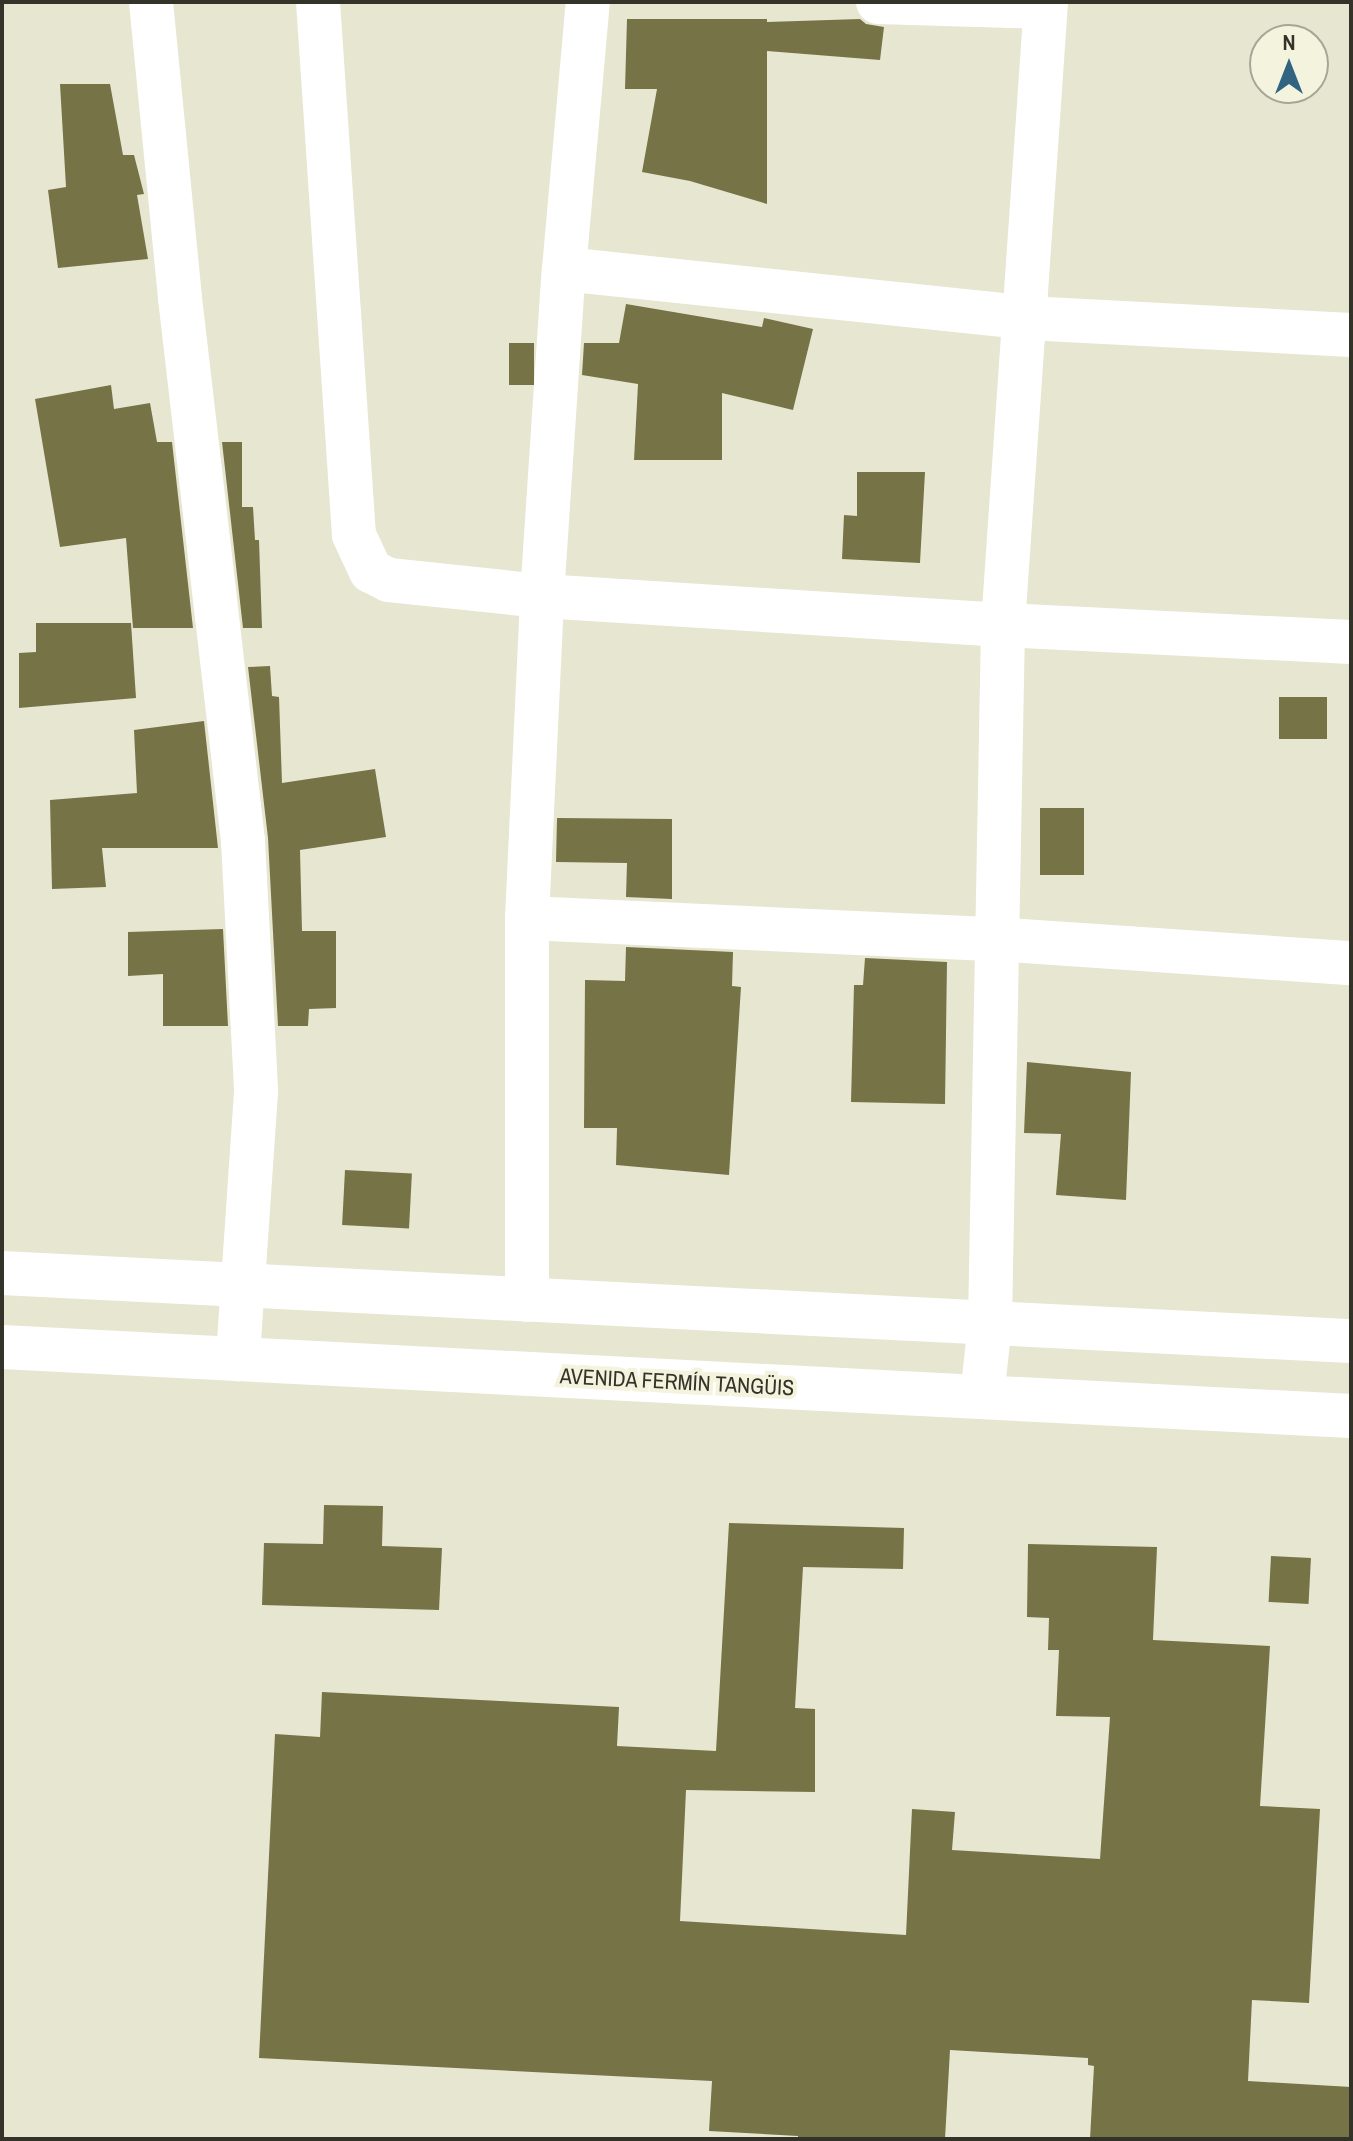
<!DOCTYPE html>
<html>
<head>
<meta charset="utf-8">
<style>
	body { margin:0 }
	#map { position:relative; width:1353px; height:2141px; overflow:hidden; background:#e7e6d1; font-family:"Archivo Narrow",sans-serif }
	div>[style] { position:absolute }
	.building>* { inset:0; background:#767347; transform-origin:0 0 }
	.minor>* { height:44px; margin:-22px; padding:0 22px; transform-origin:22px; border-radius:22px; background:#fff }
	.primary>* { height:44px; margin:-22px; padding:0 22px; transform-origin:22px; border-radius:22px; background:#fff }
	span { translate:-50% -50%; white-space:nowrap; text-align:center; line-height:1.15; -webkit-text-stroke:8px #f4f3de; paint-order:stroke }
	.street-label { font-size:22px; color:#33332a }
	.frame { position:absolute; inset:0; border:4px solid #33332a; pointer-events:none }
	.north { position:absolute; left:1249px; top:24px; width:80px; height:80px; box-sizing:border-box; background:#f4f3de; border:2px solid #a7a696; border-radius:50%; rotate:0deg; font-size:22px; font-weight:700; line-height:32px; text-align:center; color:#33332a }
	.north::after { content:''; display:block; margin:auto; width:28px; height:36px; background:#316481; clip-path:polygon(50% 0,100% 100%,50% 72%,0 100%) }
</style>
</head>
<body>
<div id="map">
	<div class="building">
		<div style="clip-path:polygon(627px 19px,767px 19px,767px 22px,860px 19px,866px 24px,884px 27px,880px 60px,767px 51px,767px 204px,690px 181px,642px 172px,657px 89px,625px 89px)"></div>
		<div style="clip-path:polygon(60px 84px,110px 84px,123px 155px,134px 155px,144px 194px,137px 195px,148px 259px,58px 268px,48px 190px,66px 187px)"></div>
		<div style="clip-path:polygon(626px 304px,762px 327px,764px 318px,813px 329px,793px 410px,722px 393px,722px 460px,634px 460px,638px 384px,582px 375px,584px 343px,619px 343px)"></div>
		<div style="left:509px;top:343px;width:25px;height:42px"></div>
		<div style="clip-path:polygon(111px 385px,114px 409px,150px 403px,157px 442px,172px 442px,193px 628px,133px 628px,126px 538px,60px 547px,35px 399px)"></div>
		<div style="clip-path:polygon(222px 442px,242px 442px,242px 507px,253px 507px,255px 540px,259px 540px,262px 628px,243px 628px)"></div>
		<div style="clip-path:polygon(857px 472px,925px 472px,920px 563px,842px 559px,844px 515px,857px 516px)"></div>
		<div style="clip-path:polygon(36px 623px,131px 623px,136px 698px,19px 708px,19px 653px,36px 652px)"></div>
		<div style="clip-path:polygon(270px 666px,272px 696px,279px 697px,282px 783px,375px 769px,386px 837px,300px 850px,302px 931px,336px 931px,336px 1008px,309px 1009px,308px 1026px,278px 1026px,268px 838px,248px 667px)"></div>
		<div style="left:1279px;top:697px;width:48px;height:42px"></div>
		<div style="clip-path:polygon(204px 721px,218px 848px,102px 848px,106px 887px,52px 889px,50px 800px,137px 793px,134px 730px)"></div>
		<div style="left:1040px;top:808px;width:44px;height:67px"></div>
		<div style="clip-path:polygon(557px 818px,672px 819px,672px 899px,626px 897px,627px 863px,556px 862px)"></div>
		<div style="clip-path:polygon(223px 929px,228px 1026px,163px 1026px,163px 974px,128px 976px,128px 932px)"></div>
		<div style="clip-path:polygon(626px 947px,733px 952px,732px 986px,741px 987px,729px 1175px,616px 1165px,617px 1128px,584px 1128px,585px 980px,625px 981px)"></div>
		<div style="clip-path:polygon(865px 958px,947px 962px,945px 1104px,851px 1102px,854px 985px,863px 985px)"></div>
		<div style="clip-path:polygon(1027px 1062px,1131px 1072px,1126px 1200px,1056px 1195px,1061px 1134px,1024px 1133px)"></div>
		<div style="left:345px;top:1170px;width:67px;height:55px;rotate:3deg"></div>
		<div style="clip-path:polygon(324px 1505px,383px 1506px,382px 1546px,442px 1548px,439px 1610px,262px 1605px,264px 1543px,323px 1544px)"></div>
		<div style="clip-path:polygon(729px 1523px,904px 1528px,903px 1569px,803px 1567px,795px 1708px,815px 1709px,815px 1792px,686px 1790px,680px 1921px,906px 1935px,912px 1809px,955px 1812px,952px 1850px,1100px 1859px,1110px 1717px,1056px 1716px,1059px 1650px,1048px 1650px,1049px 1618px,1027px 1617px,1028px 1544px,1157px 1547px,1153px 1640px,1270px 1646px,1260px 1806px,1320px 1809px,1309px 2003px,1252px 2000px,1248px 2081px,1351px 2087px,1351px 2139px,1090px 2139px,1094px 2066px,1088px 2065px,1088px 2058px,950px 2050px,945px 2139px,798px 2139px,798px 2136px,709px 2131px,712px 2081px,259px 2058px,275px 1734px,320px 1737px,322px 1692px,619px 1707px,617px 1746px,716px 1751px)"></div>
		<div style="left:1271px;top:1556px;width:40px;height:46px;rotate:3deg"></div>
	</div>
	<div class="minor">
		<div style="left:151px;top:2px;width:297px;rotate:84.4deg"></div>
		<div style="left:180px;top:298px;width:547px;rotate:83.38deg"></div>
		<div style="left:243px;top:841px;width:251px;rotate:87deg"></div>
		<div style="left:256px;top:1092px;width:268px;rotate:93.9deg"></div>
		<div style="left:318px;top:2px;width:534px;rotate:86.14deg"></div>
		<div style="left:354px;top:535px;width:40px;rotate:65deg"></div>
		<div style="left:371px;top:571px;width:20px;rotate:27deg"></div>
		<div style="left:389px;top:580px;width:154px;rotate:6deg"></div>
		<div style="left:542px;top:596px;width:462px;rotate:3.6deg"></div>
		<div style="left:1003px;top:625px;width:348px;rotate:2.8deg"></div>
		<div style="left:878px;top:2px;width:167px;rotate:1.7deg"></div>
		<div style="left:564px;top:269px;width:268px;rotate:-84.9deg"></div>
		<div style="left:527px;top:918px;width:468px;rotate:2.6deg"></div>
		<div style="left:995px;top:939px;width:357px;rotate:3.9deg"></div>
		<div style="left:527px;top:1300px;width:382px;rotate:-90deg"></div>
		<div style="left:527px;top:918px;width:322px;rotate:-87.3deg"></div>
		<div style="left:542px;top:596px;width:328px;rotate:-86.2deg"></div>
		<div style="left:564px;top:269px;width:466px;rotate:6deg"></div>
		<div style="left:1027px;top:318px;width:324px;rotate:3deg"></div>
		<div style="left:982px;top:1397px;width:74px;rotate:-83.8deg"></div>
		<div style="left:990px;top:1323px;width:698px;rotate:-88.93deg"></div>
		<div style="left:1003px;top:625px;width:624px;rotate:-86.05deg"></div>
	</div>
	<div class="primary">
		<div style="left:2px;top:1273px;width:1351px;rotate:2.89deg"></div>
		<div style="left:2px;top:1347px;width:1351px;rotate:2.93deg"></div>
	</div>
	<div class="street-label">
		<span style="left:677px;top:1382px;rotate:3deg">AVENIDA FERMÍN TANGÜIS</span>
	</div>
	<div class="frame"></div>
	<div class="north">N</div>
</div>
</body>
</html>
